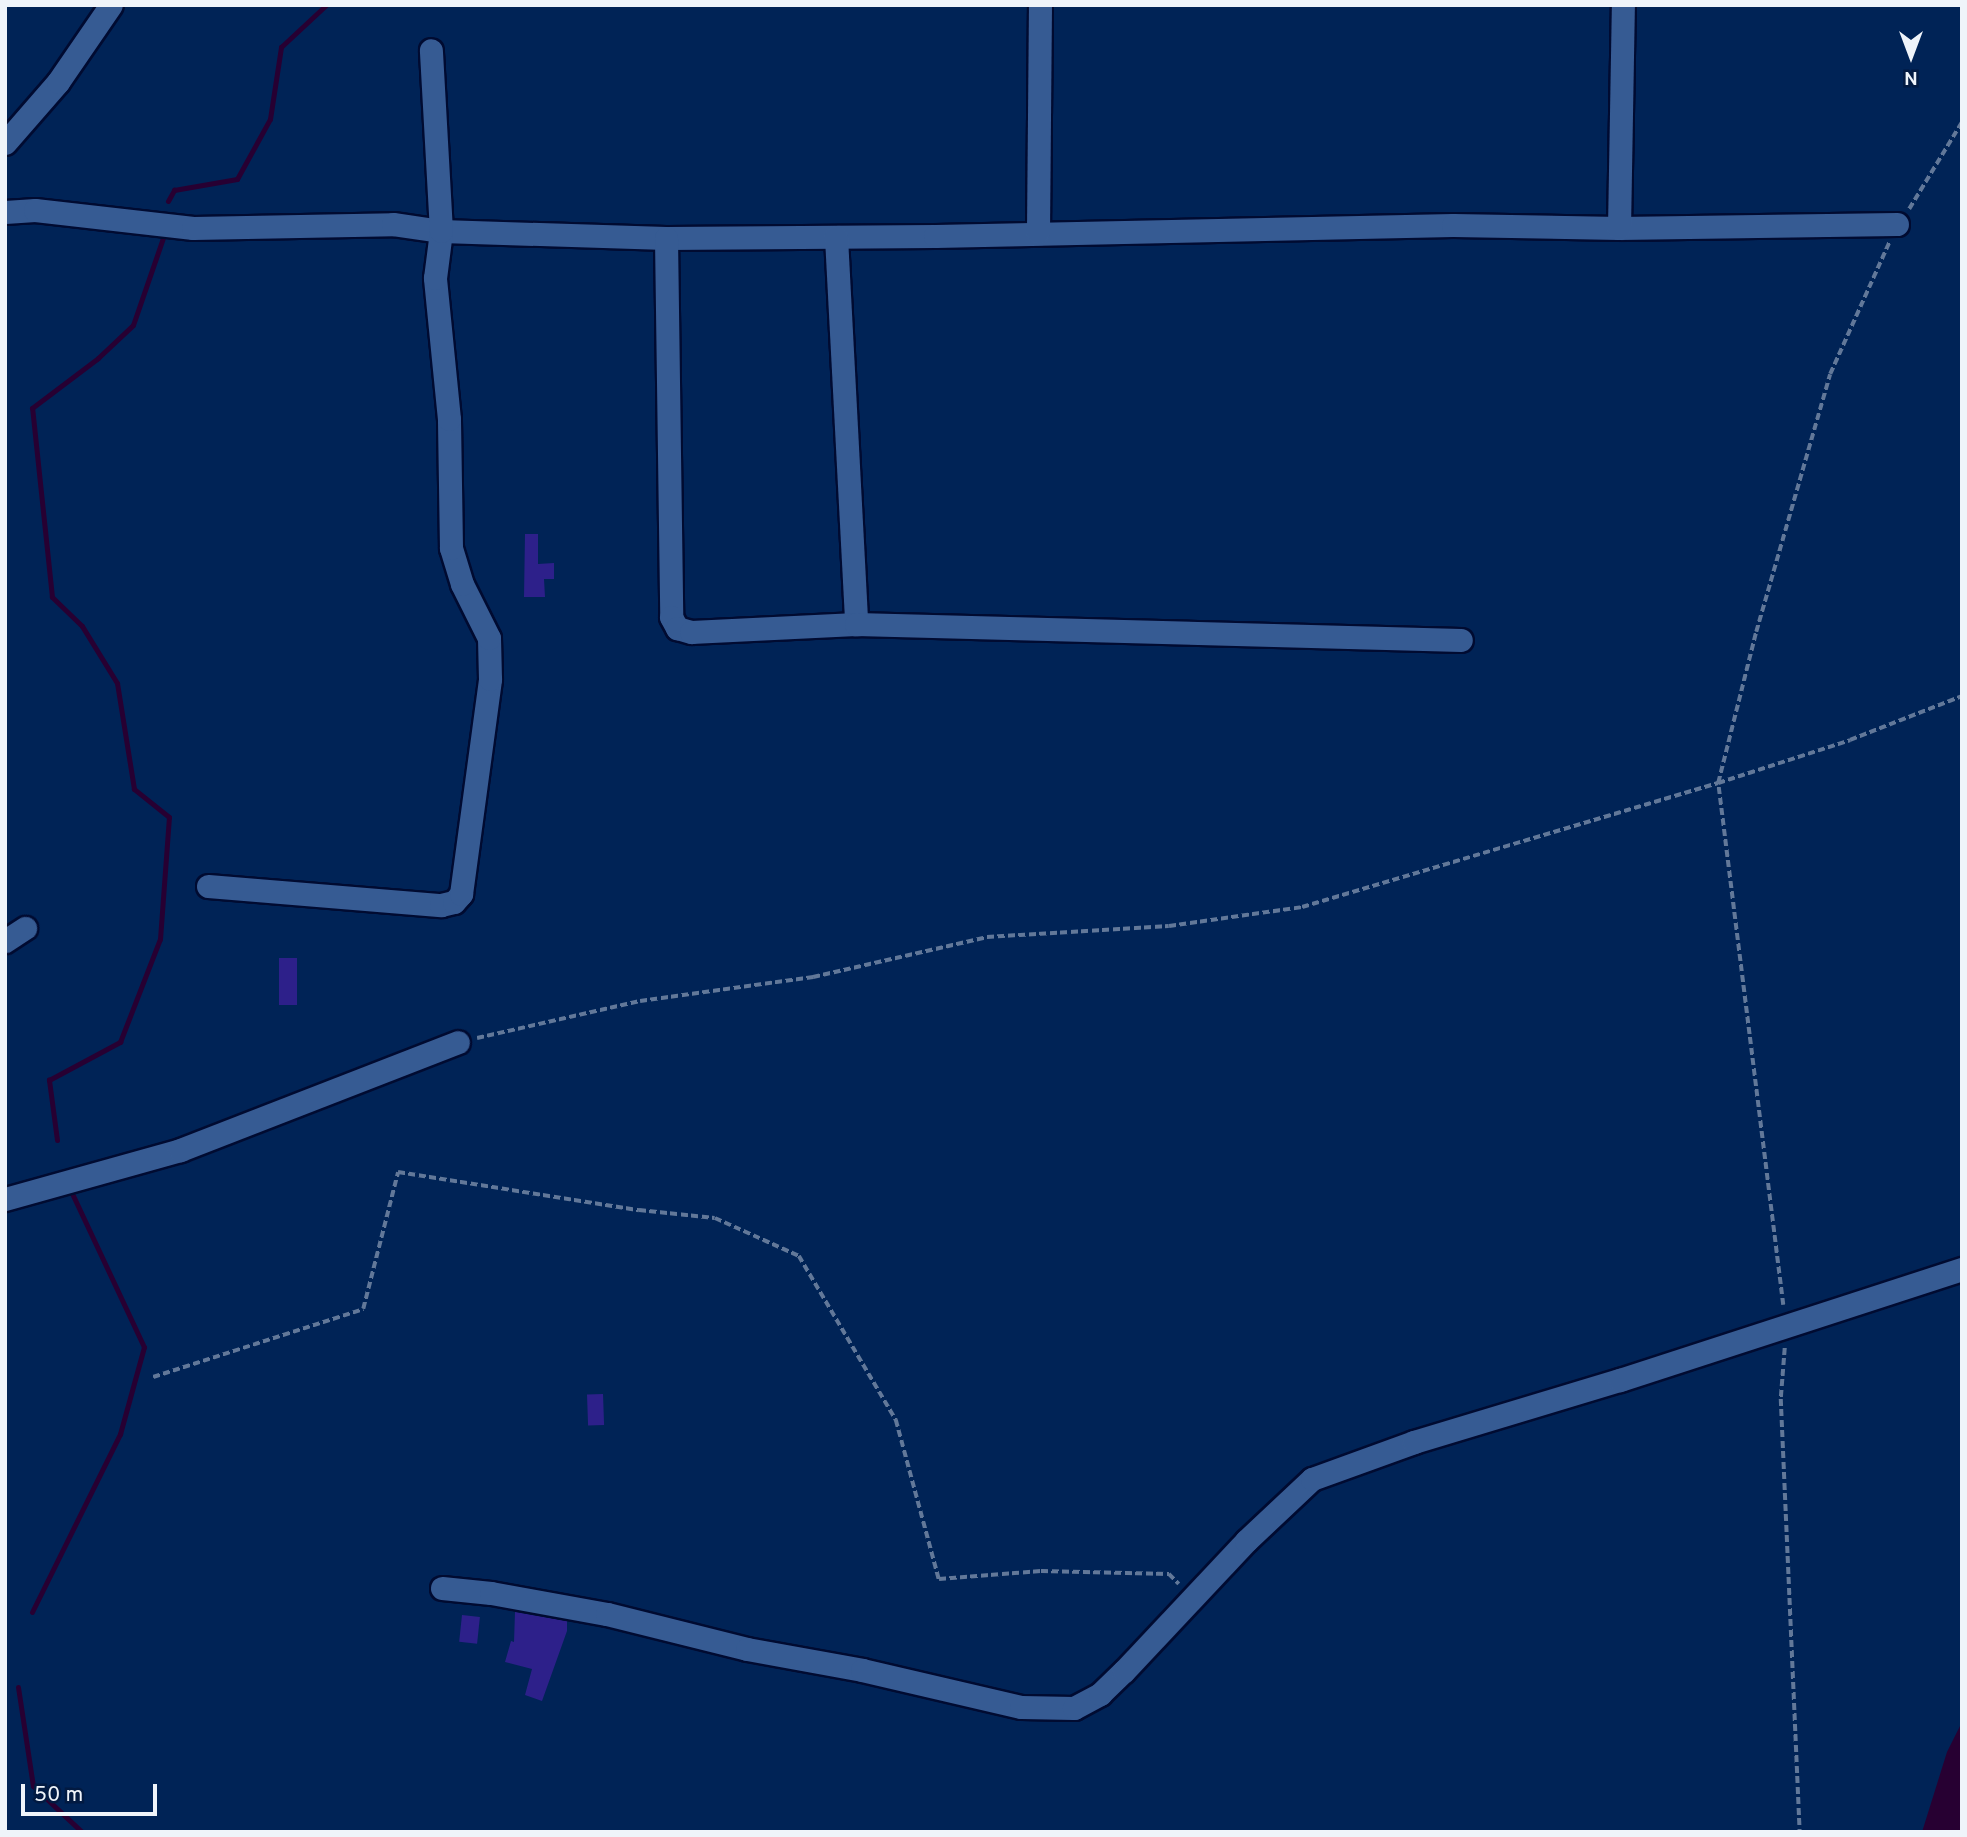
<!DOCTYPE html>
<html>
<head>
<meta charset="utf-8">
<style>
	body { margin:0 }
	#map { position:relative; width:1967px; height:1837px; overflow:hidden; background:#002356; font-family:Overpass,sans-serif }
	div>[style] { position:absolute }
	.water>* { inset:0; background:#270032 }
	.stream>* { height:5px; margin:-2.5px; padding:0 2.5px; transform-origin:2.5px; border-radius:2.5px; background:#270032 }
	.building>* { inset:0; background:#2d208a; transform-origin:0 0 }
	.path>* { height:3.5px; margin-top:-1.75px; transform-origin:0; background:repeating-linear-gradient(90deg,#627899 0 7px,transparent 0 10.5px) }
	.roads { filter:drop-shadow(2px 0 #000b31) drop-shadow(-2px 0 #000b31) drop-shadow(0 2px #000b31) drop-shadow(0 -2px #000b31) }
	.minor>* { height:23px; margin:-11.5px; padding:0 11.5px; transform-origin:11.5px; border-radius:11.5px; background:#365b93 }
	span { translate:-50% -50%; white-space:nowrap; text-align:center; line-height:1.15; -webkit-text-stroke:6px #021a41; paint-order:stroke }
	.frame { position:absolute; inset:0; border:7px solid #eff4fa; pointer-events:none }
	.north { position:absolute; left:1876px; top:21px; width:70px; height:70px; -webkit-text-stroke:5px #021a41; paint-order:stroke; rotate:180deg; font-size:19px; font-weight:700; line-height:28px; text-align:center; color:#eff4fa }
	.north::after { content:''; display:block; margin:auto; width:24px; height:32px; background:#eff4fa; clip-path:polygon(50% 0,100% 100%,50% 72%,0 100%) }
	.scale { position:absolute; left:21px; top:1784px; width:136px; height:32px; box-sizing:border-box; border:4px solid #eff4fa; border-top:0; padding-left:9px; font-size:21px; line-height:24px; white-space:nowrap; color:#eff4fa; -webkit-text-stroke:5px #021a41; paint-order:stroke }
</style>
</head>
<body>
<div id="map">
	<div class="water">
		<div style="clip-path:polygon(1962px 1722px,1962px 1832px,1922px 1832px,1947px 1752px)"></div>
	</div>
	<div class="stream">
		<div style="left:168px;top:201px;width:13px;rotate:-61deg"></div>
		<div style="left:174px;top:190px;width:64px;rotate:-9.9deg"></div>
		<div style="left:237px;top:179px;width:68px;rotate:-61.2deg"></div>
		<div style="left:270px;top:119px;width:73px;rotate:-81.3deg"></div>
		<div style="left:281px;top:47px;width:62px;rotate:-43deg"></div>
		<div style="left:57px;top:1140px;width:61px;rotate:-97.6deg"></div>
		<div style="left:49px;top:1080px;width:81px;rotate:-28.2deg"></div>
		<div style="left:120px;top:1042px;width:110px;rotate:-68.8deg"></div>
		<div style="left:160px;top:939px;width:122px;rotate:-85.8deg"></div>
		<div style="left:169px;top:817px;width:45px;rotate:-141.3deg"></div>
		<div style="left:134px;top:789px;width:107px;rotate:-99.1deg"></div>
		<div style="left:117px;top:683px;width:67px;rotate:-121.6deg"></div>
		<div style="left:82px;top:626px;width:42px;rotate:-136deg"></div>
		<div style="left:52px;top:597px;width:190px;rotate:-96deg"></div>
		<div style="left:32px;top:408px;width:83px;rotate:-37.1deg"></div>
		<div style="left:98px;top:358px;width:48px;rotate:-43.3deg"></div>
		<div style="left:133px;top:325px;width:92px;rotate:-71deg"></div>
		<div style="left:32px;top:1612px;width:199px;rotate:-63.7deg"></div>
		<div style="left:120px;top:1434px;width:90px;rotate:-74.6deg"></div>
		<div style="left:144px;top:1347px;width:177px;rotate:-115.1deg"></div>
		<div style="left:18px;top:1687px;width:100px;rotate:81.4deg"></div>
		<div style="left:33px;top:1786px;width:67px;rotate:43.2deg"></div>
	</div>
	<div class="building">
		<div style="clip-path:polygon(525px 534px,538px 534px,538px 564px,554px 563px,554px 579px,544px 579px,545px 597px,524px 597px)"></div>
		<div style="left:279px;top:958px;width:18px;height:47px"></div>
		<div style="left:603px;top:1394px;width:31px;height:16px;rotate:88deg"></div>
		<div style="clip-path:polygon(515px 1612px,567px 1621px,567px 1631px,542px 1701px,525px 1695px,532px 1669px,505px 1662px,511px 1641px,514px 1642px)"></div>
		<div style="left:462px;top:1615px;width:18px;height:27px;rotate:6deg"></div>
	</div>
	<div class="path">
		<div style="left:1909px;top:209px;width:102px;rotate:-58.7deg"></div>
		<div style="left:477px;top:1038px;width:167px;rotate:-12.8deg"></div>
		<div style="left:640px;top:1001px;width:175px;rotate:-7.9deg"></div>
		<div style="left:813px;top:977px;width:179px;rotate:-12.9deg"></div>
		<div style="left:987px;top:937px;width:182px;rotate:-3.5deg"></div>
		<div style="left:1169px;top:926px;width:134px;rotate:-8.1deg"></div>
		<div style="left:1302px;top:907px;width:434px;rotate:-16.6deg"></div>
		<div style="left:1718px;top:783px;width:139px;rotate:-18deg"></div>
		<div style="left:1850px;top:740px;width:120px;rotate:-21.4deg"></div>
		<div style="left:1783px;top:1305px;width:526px;rotate:-97.1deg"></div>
		<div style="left:1718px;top:783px;width:156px;rotate:-75.9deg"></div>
		<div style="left:1756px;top:632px;width:268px;rotate:-74deg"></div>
		<div style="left:1830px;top:374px;width:144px;rotate:-65.8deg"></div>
		<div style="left:1785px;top:1348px;width:51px;rotate:94.5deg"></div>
		<div style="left:1781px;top:1399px;width:433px;rotate:87.5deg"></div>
		<div style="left:153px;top:1377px;width:221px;rotate:-17.9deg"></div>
		<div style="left:363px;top:1309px;width:141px;rotate:-75.7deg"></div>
		<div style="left:398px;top:1172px;width:244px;rotate:9deg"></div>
		<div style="left:639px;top:1210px;width:76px;rotate:6deg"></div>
		<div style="left:715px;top:1218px;width:92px;rotate:24.3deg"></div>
		<div style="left:799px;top:1256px;width:191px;rotate:59.4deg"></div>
		<div style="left:896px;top:1420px;width:165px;rotate:74.9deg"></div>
		<div style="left:939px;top:1579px;width:102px;rotate:-4.5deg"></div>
		<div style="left:1041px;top:1571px;width:128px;rotate:1.3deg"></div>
		<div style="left:1169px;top:1574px;width:14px;rotate:45deg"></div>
	</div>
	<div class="roads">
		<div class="minor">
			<div style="left:5px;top:143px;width:81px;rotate:-49deg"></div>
			<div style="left:58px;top:82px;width:93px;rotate:-55.5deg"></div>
			<div style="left:5px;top:212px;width:30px;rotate:-4deg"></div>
			<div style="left:35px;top:210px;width:159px;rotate:6.5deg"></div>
			<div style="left:193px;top:228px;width:200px;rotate:-1.1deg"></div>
			<div style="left:393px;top:224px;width:49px;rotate:8.3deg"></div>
			<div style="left:441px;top:231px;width:225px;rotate:1.8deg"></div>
			<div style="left:666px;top:238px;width:269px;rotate:-0.4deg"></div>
			<div style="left:935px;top:236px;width:518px;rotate:-1.22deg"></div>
			<div style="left:1453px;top:225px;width:166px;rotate:1deg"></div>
			<div style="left:1619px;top:228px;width:278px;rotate:-0.8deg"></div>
			<div style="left:1619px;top:228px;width:223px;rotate:-89deg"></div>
			<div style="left:1038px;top:232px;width:227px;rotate:-89.5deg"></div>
			<div style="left:836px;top:237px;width:388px;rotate:87deg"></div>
			<div style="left:666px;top:238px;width:379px;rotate:89.2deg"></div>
			<div style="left:671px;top:617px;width:13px;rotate:61deg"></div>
			<div style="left:677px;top:628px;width:15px;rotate:16deg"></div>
			<div style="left:691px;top:632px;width:165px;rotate:-2.8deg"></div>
			<div style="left:856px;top:624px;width:605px;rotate:1.51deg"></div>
			<div style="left:208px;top:886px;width:234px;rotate:4.7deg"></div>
			<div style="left:441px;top:905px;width:13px;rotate:-13deg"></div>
			<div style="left:454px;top:902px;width:11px;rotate:-49deg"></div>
			<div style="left:461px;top:894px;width:217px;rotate:-82.3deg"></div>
			<div style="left:490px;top:679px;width:41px;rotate:-91.4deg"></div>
			<div style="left:489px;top:638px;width:60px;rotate:-116.6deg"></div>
			<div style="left:462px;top:584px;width:38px;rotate:-107deg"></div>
			<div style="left:451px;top:548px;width:129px;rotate:-90.9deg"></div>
			<div style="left:449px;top:419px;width:142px;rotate:-95.7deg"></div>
			<div style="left:435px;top:278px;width:47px;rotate:-82.7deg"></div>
			<div style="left:441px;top:231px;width:181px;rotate:-93.2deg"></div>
			<div style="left:5px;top:941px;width:24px;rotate:-33deg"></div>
			<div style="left:5px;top:1199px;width:182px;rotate:-15.6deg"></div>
			<div style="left:180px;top:1150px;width:298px;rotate:-21.2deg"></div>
			<div style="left:442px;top:1588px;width:49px;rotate:5.8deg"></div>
			<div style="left:491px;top:1593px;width:118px;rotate:10.3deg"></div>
			<div style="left:607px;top:1614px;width:144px;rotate:14deg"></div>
			<div style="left:747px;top:1649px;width:117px;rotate:10.3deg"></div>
			<div style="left:862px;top:1670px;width:163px;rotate:13.1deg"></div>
			<div style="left:1021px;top:1707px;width:53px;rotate:1.1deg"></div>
			<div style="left:1074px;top:1708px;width:30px;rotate:-28deg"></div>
			<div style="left:1100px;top:1694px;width:33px;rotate:-44deg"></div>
			<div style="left:1124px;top:1671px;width:178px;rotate:-46.8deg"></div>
			<div style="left:1246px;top:1541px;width:91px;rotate:-43.2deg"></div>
			<div style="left:1312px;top:1479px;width:109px;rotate:-19.9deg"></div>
			<div style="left:1414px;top:1442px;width:215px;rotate:-16.8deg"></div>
			<div style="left:1620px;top:1380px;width:360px;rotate:-18deg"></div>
		</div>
	</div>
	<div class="frame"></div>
	<div class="north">N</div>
	<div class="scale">50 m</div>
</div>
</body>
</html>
